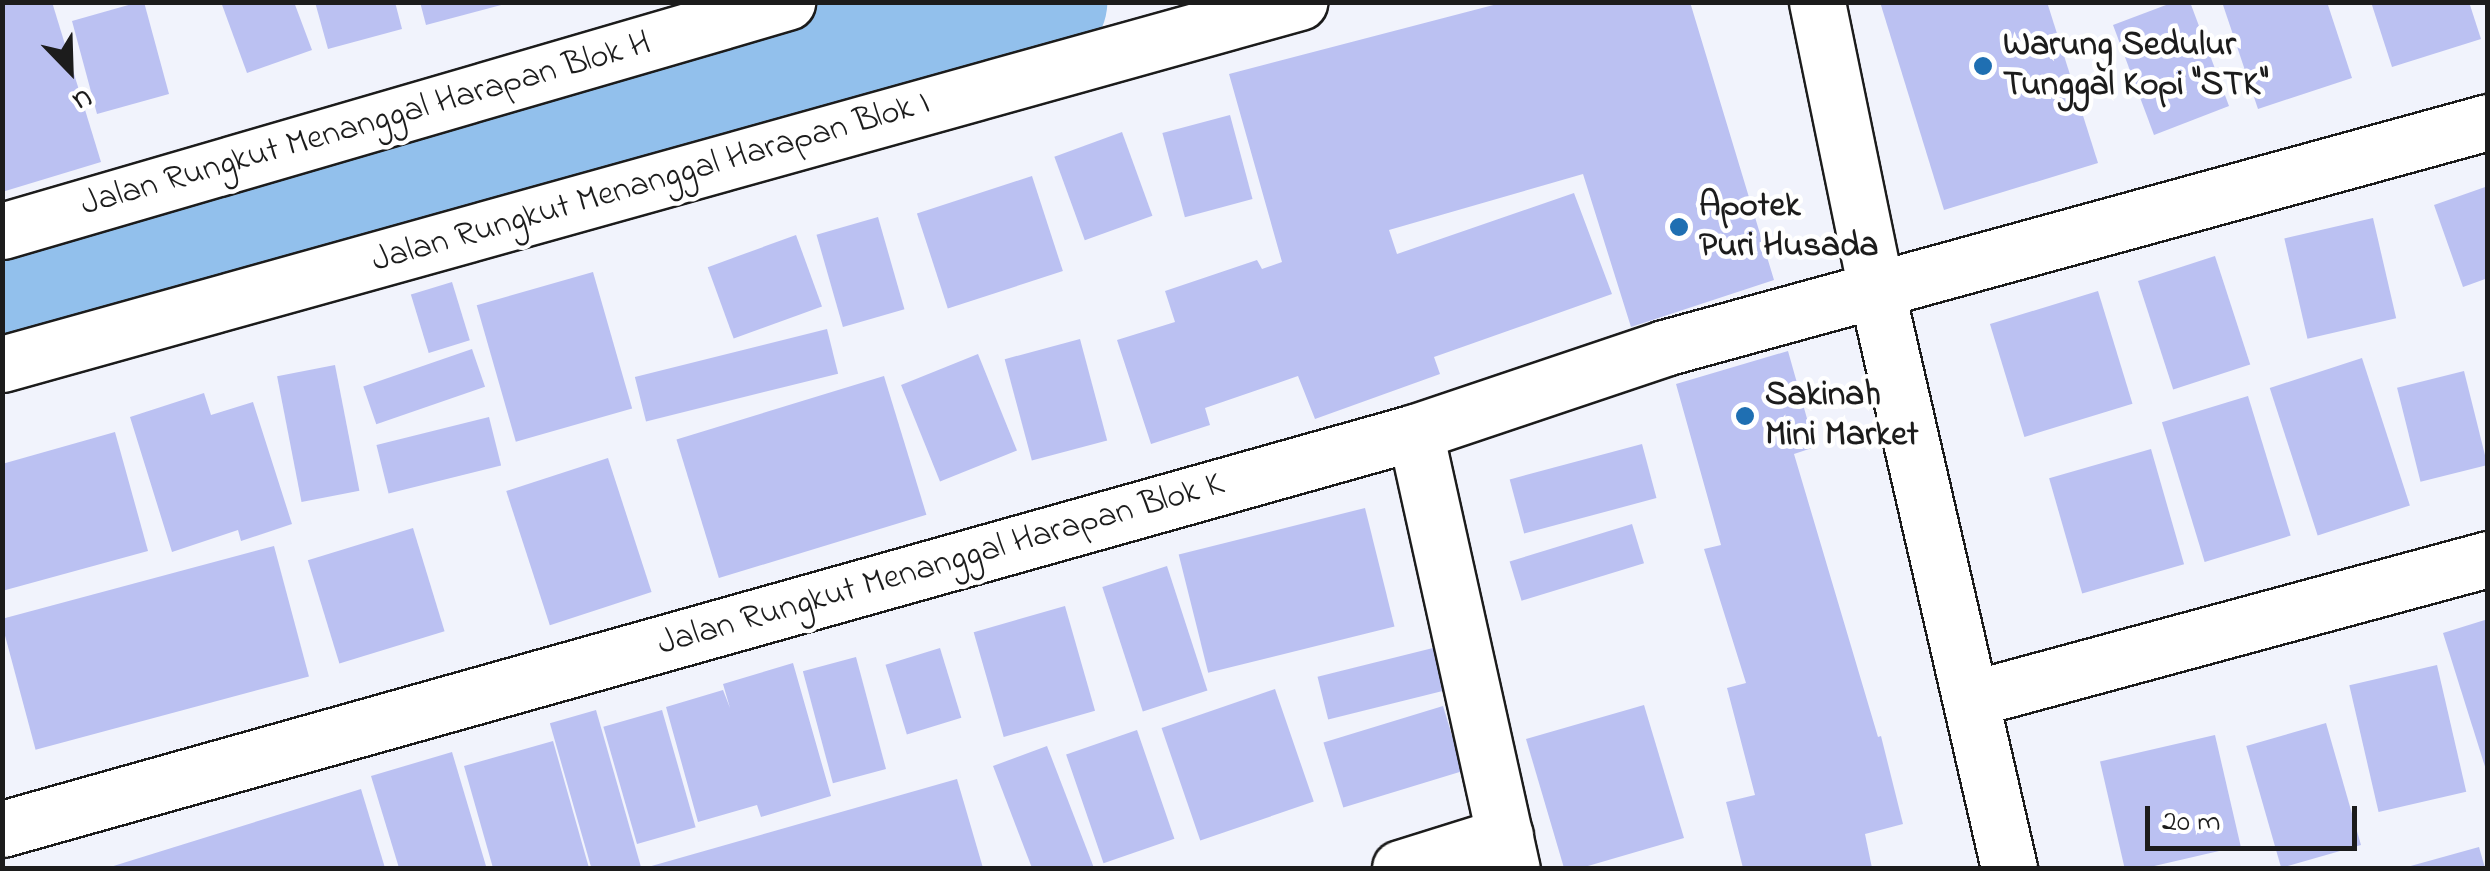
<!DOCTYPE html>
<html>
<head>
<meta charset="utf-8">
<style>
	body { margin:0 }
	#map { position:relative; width:2490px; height:871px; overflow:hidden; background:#f1f3fc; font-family:"Indie Flower",sans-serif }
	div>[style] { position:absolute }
	.river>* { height:128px; margin:-64px; padding:0 64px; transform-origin:64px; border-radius:64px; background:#92c0ec }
	.building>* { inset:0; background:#bbc1f2; transform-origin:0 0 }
	.roads { filter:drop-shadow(2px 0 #1c1c1c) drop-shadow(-2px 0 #1c1c1c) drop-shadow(0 2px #1c1c1c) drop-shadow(0 -2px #1c1c1c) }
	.minor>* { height:55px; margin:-27.5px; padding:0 27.5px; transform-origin:27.5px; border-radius:27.5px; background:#fff }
	.dots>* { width:28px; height:28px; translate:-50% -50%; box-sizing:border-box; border:5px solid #fff; border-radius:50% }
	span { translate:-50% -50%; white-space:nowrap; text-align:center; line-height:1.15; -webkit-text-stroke:9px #fff; paint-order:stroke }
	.poi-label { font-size:35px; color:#1c1c1c; font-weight:700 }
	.left { translate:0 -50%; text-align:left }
	.street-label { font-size:35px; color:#1c1c1c }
	.frame { position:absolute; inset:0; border:5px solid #1c1c1c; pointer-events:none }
	.north { position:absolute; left:20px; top:20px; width:100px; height:100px; -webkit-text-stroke:8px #fff; paint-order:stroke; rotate:157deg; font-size:28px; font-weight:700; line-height:40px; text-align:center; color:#1c1c1c }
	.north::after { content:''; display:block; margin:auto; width:35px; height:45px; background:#1c1c1c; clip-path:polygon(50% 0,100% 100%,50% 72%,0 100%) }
	.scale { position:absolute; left:2145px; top:806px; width:212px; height:45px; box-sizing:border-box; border:5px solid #1c1c1c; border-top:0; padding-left:12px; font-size:30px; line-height:35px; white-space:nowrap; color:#1c1c1c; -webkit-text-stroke:8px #fff; paint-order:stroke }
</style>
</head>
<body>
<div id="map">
	<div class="river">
		<div style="left:2px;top:292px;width:1081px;rotate:-15.57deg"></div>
	</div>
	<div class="building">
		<div style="clip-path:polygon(2px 2px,52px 2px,101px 162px,2px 192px)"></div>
		<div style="clip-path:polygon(139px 2px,144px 2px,169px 94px,97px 114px,72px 21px)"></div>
		<div style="clip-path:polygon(221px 2px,294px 2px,312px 50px,247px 73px)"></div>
		<div style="clip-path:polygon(315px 2px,395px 2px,402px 29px,328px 49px)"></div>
		<div style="clip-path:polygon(420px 2px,505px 2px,505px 4px,426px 25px)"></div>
		<div style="clip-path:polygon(1505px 2px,1690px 2px,1774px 280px,1631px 327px,1583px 174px,1389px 230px,1397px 254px,1574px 193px,1612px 294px,1434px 357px,1440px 374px,1315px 419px,1298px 376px,1205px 408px,1210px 425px,1151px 444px,1117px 340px,1175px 322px,1165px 291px,1257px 260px,1262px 269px,1282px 262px,1229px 74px)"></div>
		<div style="clip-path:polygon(1880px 2px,2047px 2px,2098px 163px,1944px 210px)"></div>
		<div style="clip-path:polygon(2174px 2px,2190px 2px,2229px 106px,2154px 135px,2113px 25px)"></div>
		<div style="clip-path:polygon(2222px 2px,2327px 2px,2352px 78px,2258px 109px)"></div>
		<div style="clip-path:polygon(2371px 2px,2469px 2px,2481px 39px,2392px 67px)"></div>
		<div style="left:1230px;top:115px;width:87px;height:70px;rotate:75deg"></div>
		<div style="left:1122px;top:132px;width:89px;height:72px;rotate:70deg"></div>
		<div style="left:1032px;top:176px;width:100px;height:121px;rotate:72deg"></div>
		<div style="clip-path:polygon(2488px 186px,2488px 278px,2463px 287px,2434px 205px)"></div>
		<div style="left:878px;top:217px;width:96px;height:64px;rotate:74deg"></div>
		<div style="left:2373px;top:218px;width:103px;height:91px;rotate:77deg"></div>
		<div style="left:796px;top:235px;width:76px;height:94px;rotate:70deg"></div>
		<div style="left:2215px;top:256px;width:114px;height:81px;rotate:72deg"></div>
		<div style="left:593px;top:272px;width:142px;height:121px;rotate:74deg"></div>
		<div style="left:452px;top:282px;width:61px;height:43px;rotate:73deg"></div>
		<div style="left:2098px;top:291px;width:118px;height:113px;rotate:73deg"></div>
		<div style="left:827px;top:329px;width:46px;height:198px;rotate:76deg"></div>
		<div style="left:1080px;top:339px;width:105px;height:78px;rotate:75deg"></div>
		<div style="left:472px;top:349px;width:40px;height:115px;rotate:71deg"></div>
		<div style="clip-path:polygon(1788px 351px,1815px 447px,1794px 454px,1878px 737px,1881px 736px,1903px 824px,1865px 834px,1872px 868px,1743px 868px,1726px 802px,1755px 795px,1727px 688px,1746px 683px,1704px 549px,1721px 545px,1676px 384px)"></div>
		<div style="left:978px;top:354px;width:104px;height:83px;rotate:68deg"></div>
		<div style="left:2362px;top:358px;width:155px;height:97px;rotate:72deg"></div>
		<div style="left:335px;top:365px;width:128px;height:59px;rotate:79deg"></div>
		<div style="left:2464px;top:371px;width:97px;height:69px;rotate:76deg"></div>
		<div style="left:884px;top:376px;width:145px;height:217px;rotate:73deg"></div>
		<div style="clip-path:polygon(204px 393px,211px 415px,253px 402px,292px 524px,241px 541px,238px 530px,172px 552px,130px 417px)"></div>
		<div style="left:2248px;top:396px;width:146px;height:90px;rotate:73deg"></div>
		<div style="left:489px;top:417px;width:50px;height:116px;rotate:76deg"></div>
		<div style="clip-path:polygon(115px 432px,148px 551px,2px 591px,2px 464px)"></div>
		<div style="left:1642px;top:444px;width:56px;height:137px;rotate:75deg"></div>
		<div style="left:2151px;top:449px;width:120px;height:106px;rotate:74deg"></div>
		<div style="left:608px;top:458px;width:141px;height:107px;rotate:72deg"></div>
		<div style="left:1365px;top:508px;width:122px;height:192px;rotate:76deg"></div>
		<div style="left:1632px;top:524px;width:41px;height:128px;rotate:73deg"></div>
		<div style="left:413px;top:528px;width:108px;height:110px;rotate:73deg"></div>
		<div style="left:274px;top:546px;width:135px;height:283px;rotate:75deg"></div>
		<div style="left:1167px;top:566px;width:131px;height:68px;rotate:72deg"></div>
		<div style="left:1065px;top:606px;width:109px;height:95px;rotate:74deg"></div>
		<div style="clip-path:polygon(2488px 619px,2488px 773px,2487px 773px,2443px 633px)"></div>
		<div style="left:940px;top:648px;width:73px;height:57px;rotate:73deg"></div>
		<div style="left:1433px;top:648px;width:44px;height:119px;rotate:76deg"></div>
		<div style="left:856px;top:657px;width:116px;height:55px;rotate:75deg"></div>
		<div style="clip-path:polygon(793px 663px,831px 796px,761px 817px,757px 805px,698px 822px,666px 707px,723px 690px,730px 708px,723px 684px)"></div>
		<div style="left:2437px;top:665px;width:130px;height:90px;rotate:77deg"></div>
		<div style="left:1275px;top:689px;width:119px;height:120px;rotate:71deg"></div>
		<div style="clip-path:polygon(1644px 705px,1684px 838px,1581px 868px,1564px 868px,1526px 739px)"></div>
		<div style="left:1443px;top:706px;width:68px;height:125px;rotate:73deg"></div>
		<div style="left:596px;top:710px;width:164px;height:48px;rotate:74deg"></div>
		<div style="left:662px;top:710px;width:122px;height:61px;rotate:74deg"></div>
		<div style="left:2326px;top:723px;width:127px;height:83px;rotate:74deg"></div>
		<div style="left:1137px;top:730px;width:115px;height:75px;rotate:71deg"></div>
		<div style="left:2215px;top:735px;width:114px;height:118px;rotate:77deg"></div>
		<div style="clip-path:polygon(553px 741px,589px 868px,493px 868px,464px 766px)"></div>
		<div style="clip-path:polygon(1047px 746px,1094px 868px,1032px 868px,993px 766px)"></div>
		<div style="clip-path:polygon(452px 752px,486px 866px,399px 868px,371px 776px)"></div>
		<div style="clip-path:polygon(957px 779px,983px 868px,648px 868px,648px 867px)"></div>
		<div style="clip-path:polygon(361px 789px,385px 868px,107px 868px)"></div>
		<div style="clip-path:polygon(2479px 847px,2485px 868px,2408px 868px,2407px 867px)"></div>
	</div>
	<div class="roads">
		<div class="minor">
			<div style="left:1817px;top:2px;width:293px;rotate:78.4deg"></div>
			<div style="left:1876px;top:289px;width:594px;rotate:77.06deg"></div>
			<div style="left:2px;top:231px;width:818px;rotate:-16.26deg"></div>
			<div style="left:2px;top:364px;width:1347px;rotate:-15.59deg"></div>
			<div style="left:1415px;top:432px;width:447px;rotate:77.5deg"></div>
			<div style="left:1971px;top:699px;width:536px;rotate:-15.15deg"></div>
			<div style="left:2px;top:829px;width:1468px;rotate:-15.69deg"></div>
			<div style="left:1415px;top:432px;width:263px;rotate:-18.6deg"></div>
			<div style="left:1664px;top:348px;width:854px;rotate:-15.34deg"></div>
			<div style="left:1400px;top:868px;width:110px;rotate:-17.4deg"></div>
		</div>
	</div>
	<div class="dots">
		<div style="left:1983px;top:66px;background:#1f6fb2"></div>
		<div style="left:1679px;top:227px;background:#1f6fb2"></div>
		<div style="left:1745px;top:416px;background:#1f6fb2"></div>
	</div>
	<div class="poi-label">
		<span class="left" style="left:2003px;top:66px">Warung Sedulur<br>Tunggal Kopi "STK"</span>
		<span class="left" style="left:1699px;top:227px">Apotek<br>Puri Husada</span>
		<span class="left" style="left:1765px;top:416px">Sakinah<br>Mini Market</span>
	</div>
	<div class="street-label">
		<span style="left:366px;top:125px;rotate:-16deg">Jalan Rungkut Menanggal Harapan Blok H</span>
		<span style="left:651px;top:183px;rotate:-16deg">Jalan Rungkut Menanggal Harapan Blok I</span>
		<span style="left:941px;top:565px;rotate:-16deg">Jalan Rungkut Menanggal Harapan Blok K</span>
	</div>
	<div class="frame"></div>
	<div class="north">U</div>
	<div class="scale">20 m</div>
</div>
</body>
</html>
